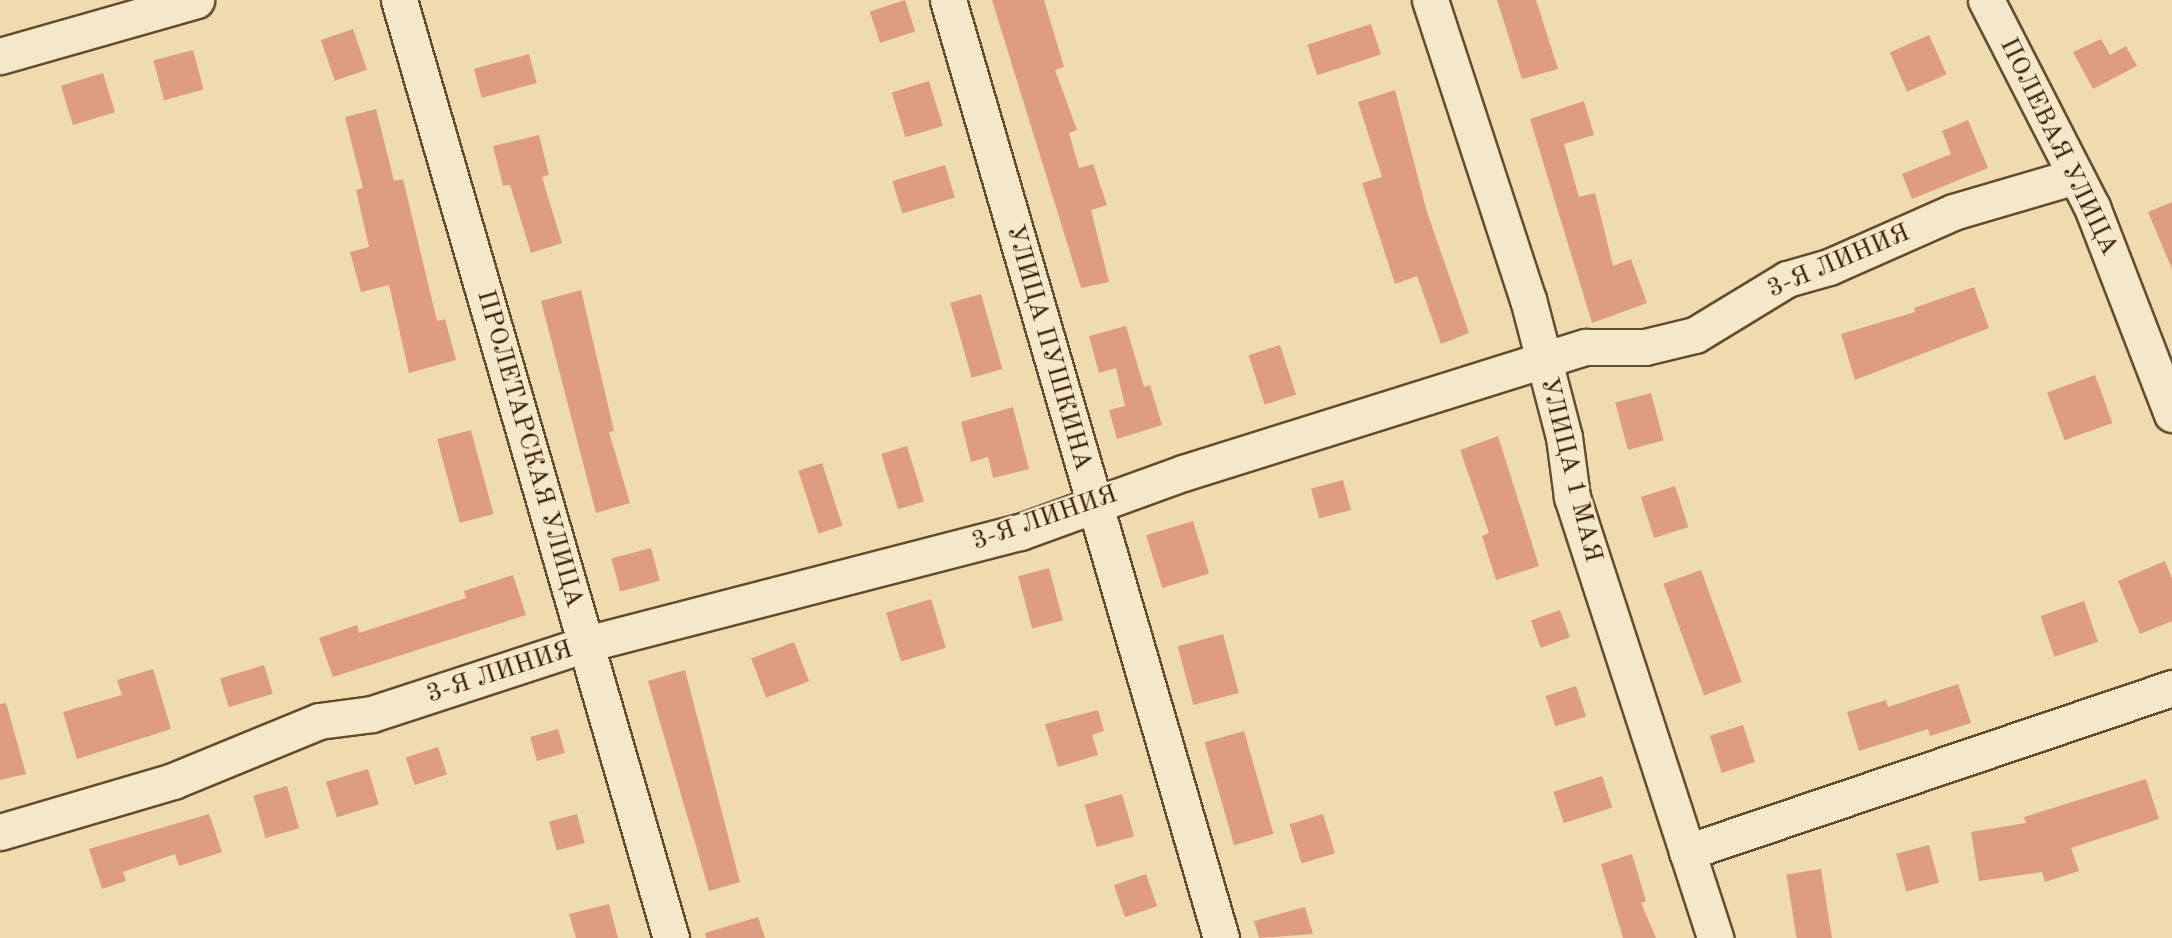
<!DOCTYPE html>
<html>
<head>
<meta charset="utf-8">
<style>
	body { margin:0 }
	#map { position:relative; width:2172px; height:938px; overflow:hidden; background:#efdcae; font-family:"Old Standard TT",serif }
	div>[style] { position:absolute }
	.building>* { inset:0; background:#de9d83; transform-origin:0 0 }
	.roads { filter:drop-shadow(2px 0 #664c2f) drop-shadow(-2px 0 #664c2f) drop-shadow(0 2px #664c2f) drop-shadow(0 -2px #664c2f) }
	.minor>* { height:35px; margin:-17.5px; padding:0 17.5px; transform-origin:17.5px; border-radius:17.5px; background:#f5e8ca }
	span { translate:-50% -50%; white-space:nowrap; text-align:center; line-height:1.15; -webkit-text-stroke:5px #f5e8ca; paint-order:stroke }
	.street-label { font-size:26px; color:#391c05 }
</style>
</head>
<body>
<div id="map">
	<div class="building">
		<div style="left:905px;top:0;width:33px;height:37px;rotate:72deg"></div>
		<div style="clip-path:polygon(992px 0,1044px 0,1064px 67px,1055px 70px,1077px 130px,1069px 133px,1079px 168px,1093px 164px,1107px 205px,1091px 210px,1109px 282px,1081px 288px)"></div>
		<div style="clip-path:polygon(1497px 0,1536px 0,1558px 69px,1522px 79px)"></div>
		<div style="left:1371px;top:24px;width:32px;height:67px;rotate:72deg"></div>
		<div style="left:353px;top:29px;width:43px;height:34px;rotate:71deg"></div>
		<div style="left:1929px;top:35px;width:43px;height:43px;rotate:66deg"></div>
		<div style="clip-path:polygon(2101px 39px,2110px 55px,2126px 46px,2137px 66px,2093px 89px,2073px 52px)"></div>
		<div style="left:193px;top:50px;width:41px;height:41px;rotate:75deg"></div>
		<div style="left:529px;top:54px;width:30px;height:57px;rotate:75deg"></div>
		<div style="left:103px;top:73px;width:41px;height:44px;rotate:73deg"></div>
		<div style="left:929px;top:81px;width:47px;height:39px;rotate:73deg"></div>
		<div style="clip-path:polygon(1395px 90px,1427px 212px,1469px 333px,1441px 344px,1417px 276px,1395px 284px,1362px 183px,1382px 177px,1358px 102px)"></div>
		<div style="clip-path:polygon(1584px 101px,1594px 135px,1564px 144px,1579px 197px,1595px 193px,1613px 266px,1631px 259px,1647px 303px,1592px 323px,1530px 119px)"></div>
		<div style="clip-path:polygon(376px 109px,394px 181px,403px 179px,437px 321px,445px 319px,456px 360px,409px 373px,389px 285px,361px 292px,350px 252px,369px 247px,356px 190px,363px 188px,345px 117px)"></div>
		<div style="clip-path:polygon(1968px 120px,1988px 168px,1912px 199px,1902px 174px,1951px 154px,1942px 131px)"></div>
		<div style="clip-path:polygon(539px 135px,549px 175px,542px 177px,562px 243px,531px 253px,510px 185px,503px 186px,493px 146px)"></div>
		<div style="left:945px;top:165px;width:34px;height:55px;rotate:73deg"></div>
		<div style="clip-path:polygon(2172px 202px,2172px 269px,2148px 212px)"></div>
		<div style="clip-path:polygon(1974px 287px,1989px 328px,1855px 380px,1841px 334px,1915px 312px,1914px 308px)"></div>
		<div style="clip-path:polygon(581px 290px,614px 431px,609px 432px,630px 503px,596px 513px,541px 301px)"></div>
		<div style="left:981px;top:294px;width:78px;height:32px;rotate:74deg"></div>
		<div style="clip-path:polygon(1126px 326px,1144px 387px,1150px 385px,1162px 425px,1117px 439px,1109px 410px,1125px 406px,1116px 368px,1099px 373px,1089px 336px)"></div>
		<div style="left:1280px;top:345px;width:52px;height:33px;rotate:72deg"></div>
		<div style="left:2095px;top:375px;width:51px;height:51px;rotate:70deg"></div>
		<div style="left:1651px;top:393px;width:49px;height:37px;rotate:75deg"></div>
		<div style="clip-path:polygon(1013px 407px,1029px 469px,993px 478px,988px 457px,971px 462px,961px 422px)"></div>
		<div style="left:471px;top:430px;width:87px;height:35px;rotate:75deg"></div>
		<div style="clip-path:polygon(1498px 436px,1539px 566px,1496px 580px,1482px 536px,1489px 533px,1460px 450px)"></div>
		<div style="left:907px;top:446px;width:58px;height:27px;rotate:73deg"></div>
		<div style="left:822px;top:463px;width:66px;height:25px;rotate:72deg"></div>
		<div style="left:1343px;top:480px;width:31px;height:33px;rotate:75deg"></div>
		<div style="left:1675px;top:486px;width:43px;height:36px;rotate:72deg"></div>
		<div style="left:1193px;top:521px;width:55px;height:49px;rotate:73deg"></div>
		<div style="left:651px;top:548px;width:34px;height:41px;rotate:75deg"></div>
		<div style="clip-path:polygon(2165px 561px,2172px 579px,2172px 621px,2140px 634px,2118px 581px)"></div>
		<div style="left:1049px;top:568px;width:54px;height:32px;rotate:75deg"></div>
		<div style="left:1701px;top:570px;width:119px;height:40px;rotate:70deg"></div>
		<div style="clip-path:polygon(513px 575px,526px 615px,333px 677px,319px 638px,357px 625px,359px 633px,466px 598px,464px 591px)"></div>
		<div style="left:931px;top:599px;width:51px;height:47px;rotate:73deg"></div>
		<div style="left:2084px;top:601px;width:43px;height:46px;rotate:71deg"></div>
		<div style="left:1560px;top:610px;width:29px;height:31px;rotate:70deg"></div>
		<div style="left:1223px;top:634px;width:61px;height:47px;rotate:75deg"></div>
		<div style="left:794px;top:642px;width:42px;height:46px;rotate:69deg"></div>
		<div style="left:264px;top:665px;width:30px;height:46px;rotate:73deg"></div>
		<div style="clip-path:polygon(153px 669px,171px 729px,77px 759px,63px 712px,122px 695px,117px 680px)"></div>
		<div style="clip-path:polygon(685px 670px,740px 882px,709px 891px,648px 681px)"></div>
		<div style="clip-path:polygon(1958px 684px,1971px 723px,1930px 736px,1928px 729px,1859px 751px,1847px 712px,1886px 700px,1888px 707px)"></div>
		<div style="left:1576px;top:686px;width:32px;height:32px;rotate:72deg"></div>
		<div style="clip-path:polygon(6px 703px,26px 774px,0 780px,0 704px)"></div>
		<div style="clip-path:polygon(1098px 710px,1104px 731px,1092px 735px,1098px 755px,1058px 767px,1045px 724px)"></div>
		<div style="left:1743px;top:725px;width:39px;height:35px;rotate:72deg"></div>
		<div style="left:558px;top:729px;width:25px;height:29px;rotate:74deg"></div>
		<div style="left:1244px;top:731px;width:107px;height:41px;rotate:74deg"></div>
		<div style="left:438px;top:747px;width:29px;height:34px;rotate:72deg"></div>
		<div style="left:368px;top:769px;width:37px;height:44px;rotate:73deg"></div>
		<div style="left:1602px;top:776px;width:33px;height:51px;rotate:72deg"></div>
		<div style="clip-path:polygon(2146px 779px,2159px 819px,2071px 848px,2079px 871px,2045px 882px,2042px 872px,1979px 881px,1971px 832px,2026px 823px,2024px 817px)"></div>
		<div style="left:287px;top:786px;width:44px;height:35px;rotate:74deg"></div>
		<div style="left:1122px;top:794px;width:44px;height:39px;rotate:74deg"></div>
		<div style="clip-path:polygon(209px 814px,222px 852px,179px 866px,175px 854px,123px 872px,126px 881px,102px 889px,89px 849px)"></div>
		<div style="left:577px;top:814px;width:30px;height:29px;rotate:75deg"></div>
		<div style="left:1323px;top:814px;width:41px;height:35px;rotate:73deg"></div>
		<div style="left:1929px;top:845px;width:39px;height:34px;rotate:75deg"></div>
		<div style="clip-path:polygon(1632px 854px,1646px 901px,1641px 903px,1656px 938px,1623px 938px,1601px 864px)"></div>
		<div style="left:1821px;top:869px;width:70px;height:35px;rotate:81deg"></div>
		<div style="left:1146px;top:874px;width:34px;height:34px;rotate:71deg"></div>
		<div style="clip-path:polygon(609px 904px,618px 938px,576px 938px,569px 914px)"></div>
		<div style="clip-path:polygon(1305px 907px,1313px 934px,1259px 938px,1254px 921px)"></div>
		<div style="clip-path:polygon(758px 917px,765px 938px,706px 938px,705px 933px)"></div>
	</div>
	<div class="roads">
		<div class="minor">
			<div style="left:399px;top:0;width:977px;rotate:73.83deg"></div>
			<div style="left:948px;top:0;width:977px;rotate:73.77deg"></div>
			<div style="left:1430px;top:0;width:315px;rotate:71.9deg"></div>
			<div style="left:1528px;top:299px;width:143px;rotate:75.4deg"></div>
			<div style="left:1564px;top:437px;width:61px;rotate:82.4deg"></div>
			<div style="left:1572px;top:497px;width:464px;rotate:72deg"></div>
			<div style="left:1986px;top:0;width:233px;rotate:62.9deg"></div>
			<div style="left:2092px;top:207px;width:222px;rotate:68.9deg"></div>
			<div style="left:0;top:56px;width:204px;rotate:-15.9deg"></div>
			<div style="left:0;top:832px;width:180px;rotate:-16.4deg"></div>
			<div style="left:173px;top:781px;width:158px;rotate:-22.3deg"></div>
			<div style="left:319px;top:721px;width:53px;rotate:-7.5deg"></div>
			<div style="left:372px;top:714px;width:225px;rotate:-18.1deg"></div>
			<div style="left:586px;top:644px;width:448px;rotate:-14.5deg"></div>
			<div style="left:1020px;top:532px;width:173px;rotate:-19.9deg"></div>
			<div style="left:1183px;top:473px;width:422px;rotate:-17.4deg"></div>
			<div style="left:1586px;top:347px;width:59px"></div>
			<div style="left:1645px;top:347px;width:51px;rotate:-13.5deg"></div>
			<div style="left:1695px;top:335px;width:108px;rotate:-31.3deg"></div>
			<div style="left:1787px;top:279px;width:44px;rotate:-15.9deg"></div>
			<div style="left:1829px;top:267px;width:136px;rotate:-23.9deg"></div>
			<div style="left:1953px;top:212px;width:128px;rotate:-16.3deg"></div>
			<div style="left:1687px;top:852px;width:512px;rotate:-18.68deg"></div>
		</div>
	</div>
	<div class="street-label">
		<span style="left:2058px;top:147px;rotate:64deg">ПОЛЕВАЯ УЛИЦА</span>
		<span style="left:1839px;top:262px;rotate:-23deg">3-Я ЛИНИЯ</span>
		<span style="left:1048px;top:348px;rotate:74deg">УЛИЦА ПУШКИНА</span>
		<span style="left:529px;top:449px;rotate:74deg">ПРОЛЕТАРСКАЯ УЛИЦА</span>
		<span style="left:1570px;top:470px;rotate:76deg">УЛИЦА 1 МАЯ</span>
		<span style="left:1045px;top:519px;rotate:-19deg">3-Я ЛИНИЯ</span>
		<span style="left:500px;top:673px;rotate:-18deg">3-Я ЛИНИЯ</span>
	</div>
</div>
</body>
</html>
